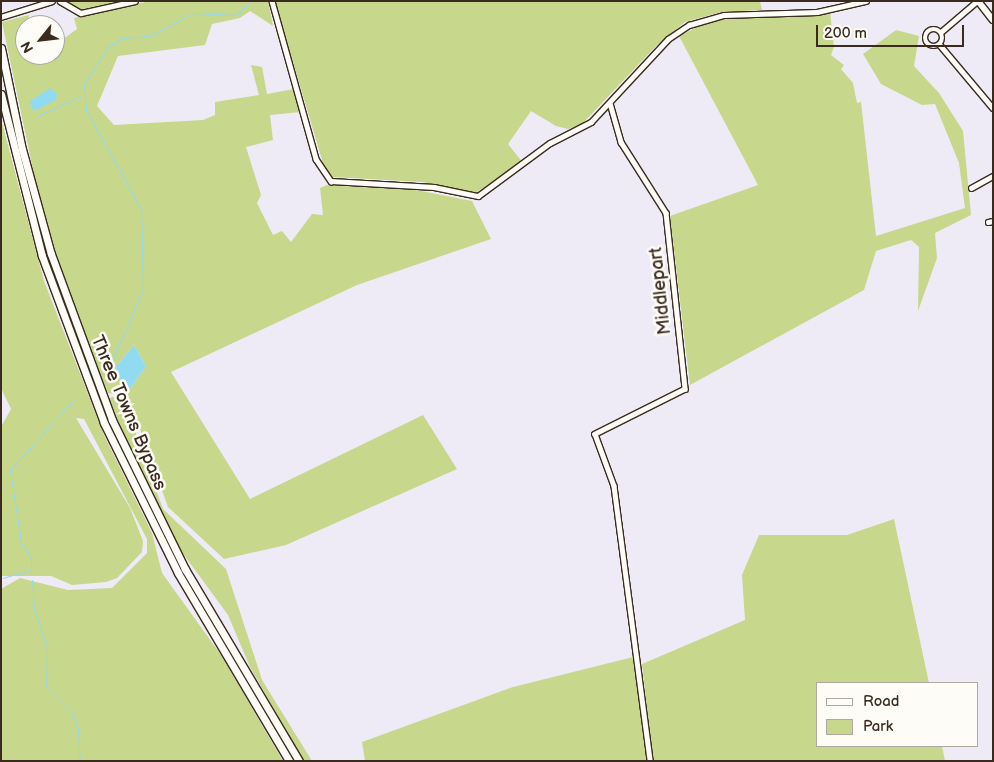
<!DOCTYPE html>
<html>
<head>
<meta charset="utf-8">
<style>
	body { margin:0 }
	#map { position:relative; width:994px; height:762px; overflow:hidden; background:#efebf6; font-family:"Balsamiq Sans",sans-serif }
	div>[style] { position:absolute }
	.green>* { inset:0; background:#c7d78b }
	.water>* { inset:0; background:#91dbf2 }
	.stream>* { height:1px; margin:-0.5px; padding:0 0.5px; transform-origin:0.5px; border-radius:0.5px; background:#91dbf2 }
	.roads { filter:drop-shadow(1px 0 #3b2a1e) drop-shadow(-1px 0 #3b2a1e) drop-shadow(0 1px #3b2a1e) drop-shadow(0 -1px #3b2a1e) }
	.minor>* { height:4.5px; margin:-2.25px; padding:0 2.25px; transform-origin:2.25px; border-radius:2.25px; background:#fdfcf7 }
	.minor>.ring { margin:-2.25px; padding:0; box-sizing:content-box; background:none; border:4.5px solid #fdfcf7; border-radius:50% }
	.primary>* { height:6px; margin:-3px; padding:0 3px; transform-origin:3px; border-radius:3px; background:#fdfcf7 }
	.trunk>* { height:7px; margin:-3.5px; padding:0 3.5px; transform-origin:3.5px; border-radius:3.5px; background:#fdfcf7 }
	span { translate:-50% -50%; white-space:nowrap; text-align:center; line-height:1.15; -webkit-text-stroke:5px #fdfcf7; paint-order:stroke }
	.street-label { font-size:18px; color:#3b2a1e }
	.frame { position:absolute; inset:0; border:2px solid #3b2a1e; pointer-events:none }
	.legend { position:absolute; left:816px; top:682px; width:162px; height:65px; box-sizing:border-box; background:#fdfcf7; border:1px solid #afa8a0; margin:0; padding:6px 9px; list-style:none; font-size:15px; color:#3b2a1e }
	.legend li { display:flex; align-items:center; gap:10px; height:25px }
	.legend b { width:25px; border:1px solid #afa8a0 }
	.north { position:absolute; left:15px; top:15px; width:50px; height:50px; box-sizing:border-box; background:#fdfcf7; border:1px solid #afa8a0; border-radius:50%; rotate:241deg; font-size:14px; font-weight:700; line-height:20px; text-align:center; color:#3b2a1e }
	.north::after { content:''; display:block; margin:auto; width:18px; height:22px; background:#3b2a1e; clip-path:polygon(50% 0,100% 100%,50% 72%,0 100%) }
	.scale { position:absolute; left:816px; top:25px; width:148px; height:22px; box-sizing:border-box; border:2px solid #3b2a1e; border-top:0; padding-left:6px; font-size:15px; line-height:18px; white-space:nowrap; color:#3b2a1e; -webkit-text-stroke:4px #fdfcf7; paint-order:stroke }
</style>
</head>
<body>
<div id="map">
	<div class="green">
		<div style="clip-path:polygon(66px 1px,122px 1px,78px 10px)"></div>
		<div style="clip-path:polygon(evenodd,150px 1px,268px 1px,273px 26px,250px 11px,240px 18px,212px 24px,205px 45px,118px 56px,97px 106px,114px 125px,203px 120px,215px 115px,215px 102px,259px 95px,251px 65px,262px 67px,267px 94px,294px 89px,301px 112px,270px 115px,273px 140px,246px 147px,261px 195px,257px 203px,273px 235px,282px 231px,291px 242px,312px 214px,323px 215px,320px 188px,327px 185px,416px 190px,472px 201px,491px 239px,357px 285px,171px 372px,250px 499px,423px 415px,457px 469px,286px 545px,224px 559px,168px 507px,128px 396px,108px 393px,96px 367px,65px 285px,35px 179px,2px 22px,29px 15px,25px 55px,55px 55px,55px 45px,77px 29px,74px 18px,150px 1px,134px 345px,146px 366px,130px 389px,115px 374px,115px 368px,134px 345px)"></div>
		<div style="clip-path:polygon(275px 1px,760px 1px,762px 10px,721px 12px,685px 22px,657px 45px,582px 124px,568px 129px,556px 126px,531px 111px,508px 144px,523px 163px,475px 193px,423px 182px,333px 177px,325px 170px)"></div>
		<div style="clip-path:polygon(830px 12px,834px 47px,831px 55px,844px 65px,841px 69px,853px 83px,857px 103px,861px 102px,876px 236px,965px 208px,959px 163px,935px 104px,922px 105px,881px 84px,863px 54px,896px 30px,919px 36px,914px 66px,939px 93px,963px 131px,971px 215px,935px 233px,937px 258px,918px 311px,919px 247px,911px 240px,876px 251px,864px 290px,690px 385px,670px 216px,758px 185px,679px 36px,712px 20px)"></div>
		<div style="clip-path:polygon(1px 119px,44px 281px,104px 435px,152px 533px,162px 573px,221px 655px,283px 761px,1px 761px,1px 589px,20px 578px,68px 590px,112px 588px,147px 553px,147px 539px,84px 419px,76px 418px,130px 508px,143px 541px,142px 552px,117px 578px,106px 582px,72px 585px,51px 576px,1px 576px,1px 427px,11px 409px,1px 388px)"></div>
		<div style="clip-path:polygon(117px 396px,123px 397px,163px 509px,226px 569px,262px 680px,312px 761px,304px 761px,250px 667px,228px 615px,176px 544px,128px 446px,109px 398px)"></div>
		<div style="clip-path:polygon(894px 519px,929px 683px,818px 683px,818px 746px,942px 746px,945px 761px,653px 761px,642px 664px,745px 620px,742px 575px,759px 535px,847px 535px)"></div>
		<div style="clip-path:polygon(633px 657px,647px 761px,365px 761px,362px 742px,513px 687px)"></div>
	</div>
	<div class="water">
		<div style="clip-path:polygon(50px 88px,57px 94px,56px 100px,34px 111px,29px 102px)"></div>
		<div style="clip-path:polygon(134px 345px,146px 366px,130px 389px,115px 374px,115px 368px)"></div>
	</div>
	<div class="stream">
		<div style="left:36px;top:117px;width:49px;rotate:-25.5deg"></div>
		<div style="left:126px;top:329px;width:43px;rotate:-67deg"></div>
		<div style="left:143px;top:289px;width:80px;rotate:-91.4deg"></div>
		<div style="left:141px;top:209px;width:113px;rotate:-119.1deg"></div>
		<div style="left:86px;top:110px;width:26px;rotate:-94deg"></div>
		<div style="left:84px;top:84px;width:44px;rotate:-57deg"></div>
		<div style="left:108px;top:47px;width:17px;rotate:-33deg"></div>
		<div style="left:122px;top:38px;width:27px;rotate:-4deg"></div>
		<div style="left:149px;top:36px;width:50px;rotate:-27.6deg"></div>
		<div style="left:193px;top:13px;width:43px;rotate:2.7deg"></div>
		<div style="left:236px;top:15px;width:21px;rotate:-41deg"></div>
		<div style="left:109px;top:365px;width:37px;rotate:-64deg"></div>
		<div style="left:31px;top:573px;width:15px;rotate:-90deg"></div>
		<div style="left:31px;top:558px;width:19px;rotate:-122deg"></div>
		<div style="left:21px;top:542px;width:73px;rotate:-98.7deg"></div>
		<div style="left:10px;top:470px;width:97px;rotate:-47.9deg"></div>
		<div style="left:3px;top:578px;width:28px;rotate:-17deg"></div>
		<div style="left:32px;top:580px;width:29px;rotate:86deg"></div>
		<div style="left:34px;top:609px;width:41px;rotate:71.6deg"></div>
		<div style="left:47px;top:648px;width:39px;rotate:91deg"></div>
		<div style="left:46px;top:687px;width:35px;rotate:45deg"></div>
		<div style="left:71px;top:712px;width:17px;rotate:66deg"></div>
		<div style="left:78px;top:728px;width:33px;rotate:87deg"></div>
	</div>
	<div class="roads">
		<div class="minor">
			<div style="left:60px;top:1px;width:24px;rotate:30deg"></div>
			<div style="left:81px;top:13px;width:55px;rotate:-12.5deg"></div>
			<div style="left:272px;top:1px;width:164px;rotate:74.4deg"></div>
			<div style="left:316px;top:159px;width:27px;rotate:56deg"></div>
			<div style="left:331px;top:181px;width:103px;rotate:3.3deg"></div>
			<div style="left:434px;top:187px;width:45px;rotate:11.6deg"></div>
			<div style="left:478px;top:196px;width:89px;rotate:-36.4deg"></div>
			<div style="left:550px;top:143px;width:46px;rotate:-27.1deg"></div>
			<div style="left:591px;top:122px;width:113px;rotate:-47.1deg"></div>
			<div style="left:668px;top:39px;width:25px;rotate:-34deg"></div>
			<div style="left:689px;top:25px;width:36px;rotate:-16deg"></div>
			<div style="left:724px;top:15px;width:93px;rotate:-1.8deg"></div>
			<div style="left:817px;top:12px;width:50px;rotate:-12.7deg"></div>
			<div style="left:1px;top:17px;width:53px;rotate:-17.4deg"></div>
			<div class="ring" style="left:925px;top:29px;width:13.5px;height:13.5px"></div>
			<div style="left:941px;top:32px;width:48px;rotate:-40.7deg"></div>
			<div style="left:940px;top:45px;width:82px;rotate:49.9deg"></div>
			<div style="left:610px;top:103px;width:41px;rotate:74.2deg"></div>
			<div style="left:621px;top:142px;width:84px;rotate:57.6deg"></div>
			<div style="left:666px;top:213px;width:177px;rotate:83.8deg"></div>
			<div style="left:685px;top:389px;width:101px;rotate:153.4deg"></div>
			<div style="left:595px;top:434px;width:55px;rotate:69.9deg"></div>
			<div style="left:614px;top:486px;width:277px;rotate:82.5deg"></div>
			<div style="left:971px;top:188px;width:25px;rotate:-29deg"></div>
			<div style="left:988px;top:222px;width:5px;rotate:-11deg"></div>
		</div>
		<div class="primary">
			<div style="left:978px;top:1px;width:24px;rotate:52deg"></div>
		</div>
		<div class="trunk">
			<div style="left:1px;top:48px;width:103px;rotate:78.3deg"></div>
			<div style="left:22px;top:149px;width:109px;rotate:74.6deg"></div>
			<div style="left:51px;top:254px;width:177px;rotate:69.8deg"></div>
			<div style="left:112px;top:420px;width:166px;rotate:63.9deg"></div>
			<div style="left:185px;top:569px;width:223px;rotate:59.3deg"></div>
			<div style="left:1px;top:94px;width:167px;rotate:75.8deg"></div>
			<div style="left:42px;top:256px;width:178px;rotate:69.6deg"></div>
			<div style="left:104px;top:423px;width:167px;rotate:63.7deg"></div>
			<div style="left:178px;top:573px;width:218px;rotate:59.4deg"></div>
		</div>
	</div>
	<div class="street-label">
		<span style="left:661px;top:291px;rotate:-96deg">Middlepart</span>
		<span style="left:128px;top:413px;rotate:67deg">Three Towns Bypass</span>
	</div>
	<div class="frame"></div>
	<ul class="legend">
	<li><b style="height:6px;background:#fdfcf7"></b>Road</li>
	<li><b style="height:14px;background:#c7d78b"></b>Park</li>
	</ul>
	<div class="north">N</div>
	<div class="scale">200 m</div>
</div>
</body>
</html>
